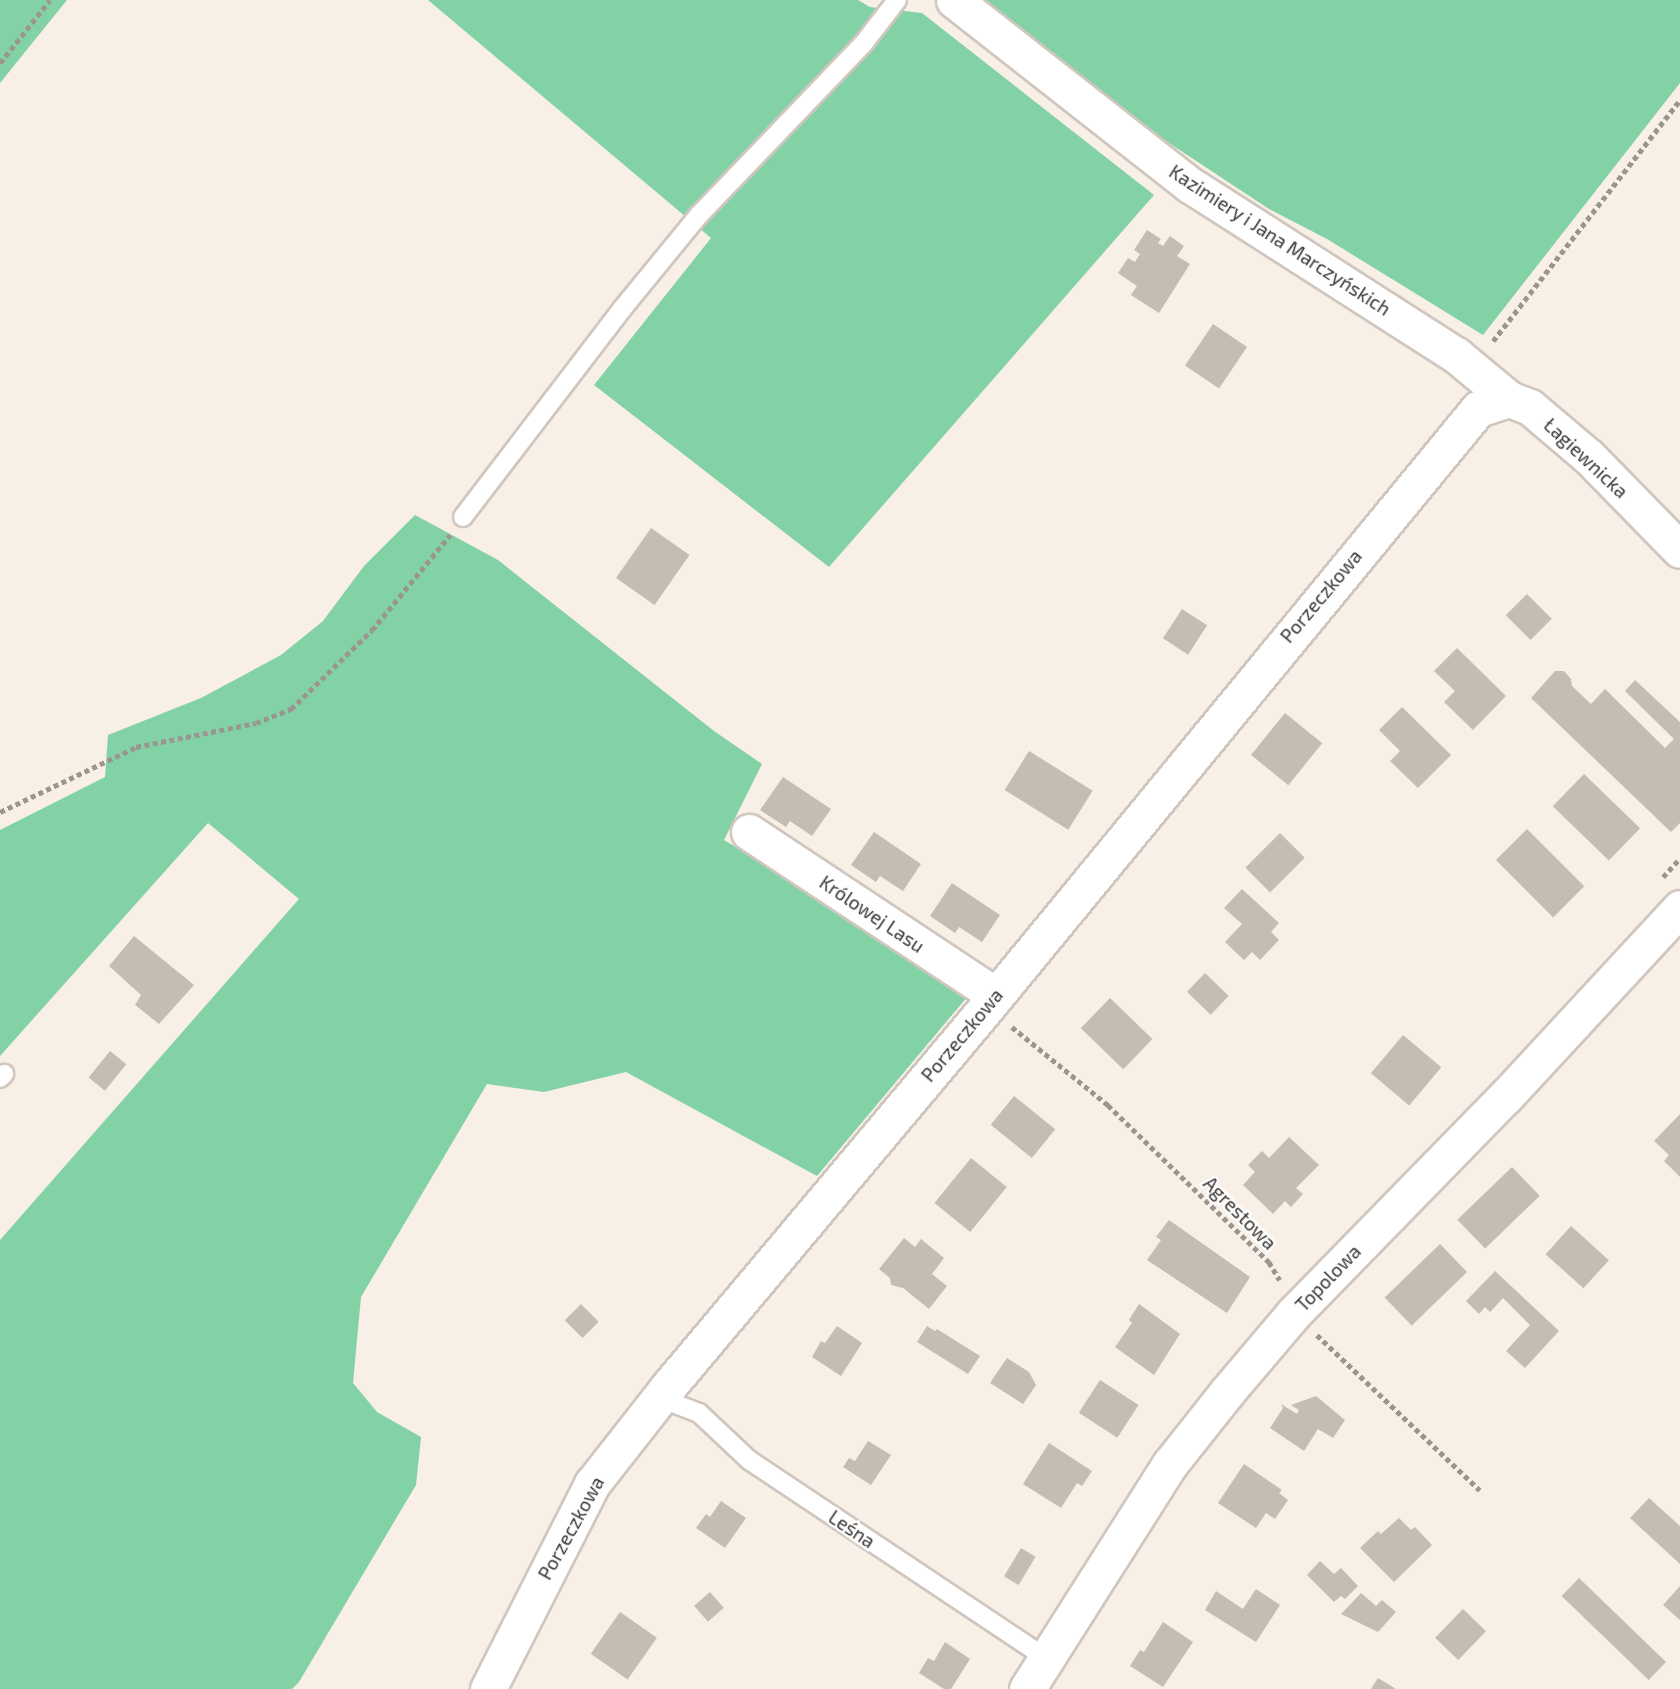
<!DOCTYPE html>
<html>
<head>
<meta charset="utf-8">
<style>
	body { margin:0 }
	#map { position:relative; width:1680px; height:1689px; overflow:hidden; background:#f8efe6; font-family:"Exo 2",sans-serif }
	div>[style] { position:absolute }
	.green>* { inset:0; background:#82d2a6 }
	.building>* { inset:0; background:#c5bcb3; transform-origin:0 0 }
	.path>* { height:4.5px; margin-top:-2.25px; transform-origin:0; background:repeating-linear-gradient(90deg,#9b958f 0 5px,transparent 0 8.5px) }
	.roads { filter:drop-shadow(2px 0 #d0c6be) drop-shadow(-2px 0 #d0c6be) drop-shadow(0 2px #d0c6be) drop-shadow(0 -2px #d0c6be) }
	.service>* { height:18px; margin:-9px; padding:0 9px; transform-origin:9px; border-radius:9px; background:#fff }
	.minor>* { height:35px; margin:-17.5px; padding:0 17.5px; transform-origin:17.5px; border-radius:17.5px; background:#fff }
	span { translate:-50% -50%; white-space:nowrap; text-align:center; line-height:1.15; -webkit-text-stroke:5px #fefefe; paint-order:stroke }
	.street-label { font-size:19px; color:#3b3734 }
</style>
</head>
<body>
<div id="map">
	<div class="green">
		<div style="clip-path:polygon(0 0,67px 0,0 83px)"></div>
		<div style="clip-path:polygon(428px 0,858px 0,870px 7px,922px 13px,1154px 195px,829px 567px,594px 385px,711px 238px)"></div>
		<div style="clip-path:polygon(984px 0,1680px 0,1680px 83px,1483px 335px,1327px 239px,1269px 209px,1166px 141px)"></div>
		<div style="clip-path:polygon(415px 515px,498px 560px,714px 731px,762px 764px,724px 840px,973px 990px,817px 1176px,626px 1072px,544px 1092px,487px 1084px,361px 1297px,353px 1383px,377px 1412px,421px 1437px,416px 1485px,299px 1682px,292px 1689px,0 1689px,0 1240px,299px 899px,208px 823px,0 1056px,0 830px,105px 777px,108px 735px,201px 698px,281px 655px,323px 621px,364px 566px)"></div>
	</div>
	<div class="building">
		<div style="clip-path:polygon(1147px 230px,1161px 239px,1158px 243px,1163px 246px,1170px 236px,1184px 246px,1177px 256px,1190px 264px,1159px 313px,1131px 295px,1137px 286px,1118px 273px,1128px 258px,1135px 262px,1140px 254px,1134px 250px)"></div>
		<div style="left:1213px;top:324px;width:41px;height:50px;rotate:34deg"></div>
		<div style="left:651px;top:528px;width:47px;height:61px;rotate:35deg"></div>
		<div style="left:1527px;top:594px;width:35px;height:30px;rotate:45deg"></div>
		<div style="left:1182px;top:609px;width:30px;height:35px;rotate:33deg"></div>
		<div style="clip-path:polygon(1457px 648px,1506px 696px,1473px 730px,1444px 702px,1455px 691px,1434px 671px)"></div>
		<div style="clip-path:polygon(1555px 671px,1564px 671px,1571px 679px,1572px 686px,1591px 704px,1605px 689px,1665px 748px,1674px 739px,1625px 691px,1635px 680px,1680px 722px,1680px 823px,1671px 832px,1531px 698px)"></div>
		<div style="clip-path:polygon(1402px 707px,1451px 755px,1418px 788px,1390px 761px,1400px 751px,1379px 730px)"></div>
		<div style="left:1285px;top:713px;width:48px;height:54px;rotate:39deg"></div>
		<div style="left:1029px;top:751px;width:75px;height:46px;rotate:32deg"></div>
		<div style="left:1584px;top:774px;width:78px;height:45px;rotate:44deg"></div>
		<div style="clip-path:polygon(783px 777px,831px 809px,812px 836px,790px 821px,786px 827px,760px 810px)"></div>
		<div style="left:1527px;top:829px;width:81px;height:44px;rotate:45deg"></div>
		<div style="clip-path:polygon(874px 832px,921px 864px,903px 891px,880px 876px,876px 882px,851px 865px)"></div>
		<div style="left:1280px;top:833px;width:35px;height:49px;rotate:45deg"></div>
		<div style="clip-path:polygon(952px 883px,1000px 915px,982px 942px,959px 927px,955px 933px,930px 916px)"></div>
		<div style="clip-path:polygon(1242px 889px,1279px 923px,1271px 932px,1279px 940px,1260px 960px,1252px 952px,1244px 960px,1225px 942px,1242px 924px,1224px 908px)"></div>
		<div style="clip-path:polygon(134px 936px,194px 985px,159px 1024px,135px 1005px,141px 995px,109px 966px)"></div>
		<div style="left:1205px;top:973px;width:33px;height:26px;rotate:44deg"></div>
		<div style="left:1110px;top:998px;width:59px;height:42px;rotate:44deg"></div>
		<div style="left:1403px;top:1035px;width:50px;height:50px;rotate:40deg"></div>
		<div style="left:110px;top:1051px;width:21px;height:34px;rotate:39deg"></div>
		<div style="left:1014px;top:1096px;width:53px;height:37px;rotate:39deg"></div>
		<div style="clip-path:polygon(1680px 1114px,1680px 1177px,1664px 1161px,1669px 1155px,1654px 1141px)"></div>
		<div style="clip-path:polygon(1289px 1137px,1319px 1165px,1296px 1188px,1303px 1194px,1291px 1207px,1285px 1201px,1273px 1214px,1243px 1185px,1255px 1172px,1248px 1165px,1262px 1151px,1269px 1158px)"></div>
		<div style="left:971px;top:1158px;width:46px;height:58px;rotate:39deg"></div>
		<div style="left:1512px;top:1167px;width:40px;height:76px;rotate:46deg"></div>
		<div style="clip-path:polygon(1169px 1220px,1250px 1277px,1227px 1313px,1147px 1260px,1161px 1240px,1156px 1237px)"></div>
		<div style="left:1571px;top:1226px;width:51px;height:38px;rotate:42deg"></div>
		<div style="clip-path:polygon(904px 1238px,915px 1247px,921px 1239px,944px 1258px,932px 1274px,947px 1286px,929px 1309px,903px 1288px,891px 1285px,890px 1278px,879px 1269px)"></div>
		<div style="left:1440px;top:1244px;width:39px;height:77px;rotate:46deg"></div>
		<div style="clip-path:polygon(1495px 1271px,1559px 1331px,1525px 1368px,1506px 1351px,1530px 1325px,1503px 1298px,1490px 1312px,1485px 1307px,1479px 1314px,1466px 1301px)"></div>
		<div style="left:581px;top:1304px;width:25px;height:23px;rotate:45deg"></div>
		<div style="clip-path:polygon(1139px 1304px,1180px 1334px,1154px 1375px,1115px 1347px,1132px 1323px,1129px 1320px)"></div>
		<div style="clip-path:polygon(837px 1326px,862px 1343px,841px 1376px,812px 1357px,821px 1341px,825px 1343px)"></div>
		<div style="clip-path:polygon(927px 1326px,935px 1331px,937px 1329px,980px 1356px,968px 1374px,917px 1342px)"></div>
		<div style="clip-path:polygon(1007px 1358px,1029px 1372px,1036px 1385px,1023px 1404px,990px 1383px)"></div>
		<div style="left:1100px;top:1380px;width:46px;height:39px;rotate:33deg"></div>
		<div style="clip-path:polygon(1316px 1396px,1345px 1420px,1333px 1438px,1318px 1429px,1304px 1451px,1270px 1428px,1283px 1408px,1281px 1404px,1297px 1414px,1299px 1410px,1291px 1405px)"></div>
		<div style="clip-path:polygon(868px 1441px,891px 1455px,871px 1485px,843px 1467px,849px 1458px,855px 1461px)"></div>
		<div style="clip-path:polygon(1049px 1443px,1092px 1471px,1082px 1486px,1077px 1483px,1061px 1508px,1023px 1484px)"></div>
		<div style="clip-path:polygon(1244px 1464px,1282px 1490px,1279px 1493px,1288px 1500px,1275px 1519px,1266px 1513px,1256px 1528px,1218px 1503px)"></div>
		<div style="clip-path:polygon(1649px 1498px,1680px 1526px,1680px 1564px,1630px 1518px)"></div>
		<div style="clip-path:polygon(721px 1501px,746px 1518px,725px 1548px,696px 1528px,706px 1514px,710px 1517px)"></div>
		<div style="clip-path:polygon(1399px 1518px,1411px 1530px,1415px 1527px,1432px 1545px,1394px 1582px,1360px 1548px,1378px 1531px,1381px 1534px)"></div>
		<div style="left:1021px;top:1548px;width:17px;height:33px;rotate:31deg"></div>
		<div style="clip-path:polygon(1320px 1561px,1334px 1574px,1341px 1568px,1358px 1586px,1345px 1599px,1341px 1596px,1334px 1602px,1307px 1575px)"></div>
		<div style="left:1579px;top:1578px;width:121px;height:25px;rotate:44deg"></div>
		<div style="clip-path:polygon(1680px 1586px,1680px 1620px,1663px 1605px)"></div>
		<div style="clip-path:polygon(1256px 1589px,1280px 1605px,1256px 1642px,1205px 1610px,1216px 1591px,1243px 1609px)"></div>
		<div style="left:710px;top:1592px;width:21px;height:21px;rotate:49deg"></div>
		<div style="clip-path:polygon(1361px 1593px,1376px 1606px,1382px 1600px,1396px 1612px,1378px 1632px,1341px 1614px)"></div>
		<div style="left:1463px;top:1609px;width:32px;height:40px;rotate:44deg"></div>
		<div style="left:620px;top:1612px;width:45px;height:51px;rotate:35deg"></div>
		<div style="clip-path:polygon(1163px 1622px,1193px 1642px,1163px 1687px,1130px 1666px,1140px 1650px,1144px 1652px)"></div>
		<div style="clip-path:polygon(945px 1642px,970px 1659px,951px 1689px,944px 1689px,919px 1673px,928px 1658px,934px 1661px)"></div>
		<div style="clip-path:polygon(1378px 1678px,1396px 1689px,1371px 1689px)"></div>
	</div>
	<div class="path">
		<div style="left:0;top:63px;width:80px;rotate:-51.6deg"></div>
		<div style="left:1493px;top:341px;width:305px;rotate:-52.2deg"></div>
		<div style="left:0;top:812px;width:151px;rotate:-25.5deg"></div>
		<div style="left:136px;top:747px;width:122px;rotate:-11.3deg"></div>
		<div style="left:256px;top:723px;width:38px;rotate:-22deg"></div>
		<div style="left:291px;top:709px;width:113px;rotate:-44.3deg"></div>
		<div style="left:372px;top:630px;width:123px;rotate:-50.6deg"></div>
		<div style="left:1663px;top:877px;width:25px;rotate:-48deg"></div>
		<div style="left:1012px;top:1027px;width:124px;rotate:39.1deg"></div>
		<div style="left:1108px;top:1105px;width:225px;rotate:44.3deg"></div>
		<div style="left:1269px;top:1262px;width:21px;rotate:59deg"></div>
		<div style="left:1317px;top:1335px;width:225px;rotate:43.6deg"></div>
	</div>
	<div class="roads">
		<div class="service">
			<div style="left:463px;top:517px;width:262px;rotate:-52.6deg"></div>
			<div style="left:622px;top:309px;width:122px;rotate:-50.7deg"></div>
			<div style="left:699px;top:215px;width:238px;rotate:-46.2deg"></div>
			<div style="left:864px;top:43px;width:54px;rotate:-52.5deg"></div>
			<div style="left:0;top:1078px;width:6px;rotate:-45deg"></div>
			<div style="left:660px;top:1398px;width:42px;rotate:21deg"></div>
			<div style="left:699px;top:1413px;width:69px;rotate:43.2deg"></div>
			<div style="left:749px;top:1460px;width:358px;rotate:33.7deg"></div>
		</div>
		<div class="minor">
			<div style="left:954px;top:0;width:300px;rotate:38.1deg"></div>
			<div style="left:1190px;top:185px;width:316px;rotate:32.6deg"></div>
			<div style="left:1456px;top:355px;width:69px;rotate:39.7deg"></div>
			<div style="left:749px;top:832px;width:295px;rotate:33.5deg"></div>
			<div style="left:488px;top:1689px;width:230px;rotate:-63.1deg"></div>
			<div style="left:592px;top:1484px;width:123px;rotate:-51.9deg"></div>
			<div style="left:668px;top:1387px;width:495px;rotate:-50deg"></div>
			<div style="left:986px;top:1008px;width:775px;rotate:-50.6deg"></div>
			<div style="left:1478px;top:409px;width:33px;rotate:-18deg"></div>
			<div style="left:1509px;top:399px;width:22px;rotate:21deg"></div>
			<div style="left:1530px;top:407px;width:77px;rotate:40.3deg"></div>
			<div style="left:1589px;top:457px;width:130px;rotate:45.6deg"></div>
			<div style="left:1027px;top:1689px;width:267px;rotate:-57.6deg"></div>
			<div style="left:1170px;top:1464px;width:92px;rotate:-51.6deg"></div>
			<div style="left:1227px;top:1392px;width:104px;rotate:-49.7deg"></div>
			<div style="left:1294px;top:1313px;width:303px;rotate:-45.7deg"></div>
			<div style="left:1506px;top:1096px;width:256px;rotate:-47.2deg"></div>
		</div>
	</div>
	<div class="street-label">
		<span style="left:1280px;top:240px;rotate:33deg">Kazimiery i Jana Marczyńskich</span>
		<span style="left:1586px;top:458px;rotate:43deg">Łagiewnicka</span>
		<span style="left:1321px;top:596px;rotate:-50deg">Porzeczkowa</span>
		<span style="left:872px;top:914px;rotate:34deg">Królowej Lasu</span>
		<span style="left:962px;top:1035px;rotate:-50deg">Porzeczkowa</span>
		<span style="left:1240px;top:1213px;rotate:45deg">Agrestowa</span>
		<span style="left:1328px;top:1278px;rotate:-46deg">Topolowa</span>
		<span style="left:571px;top:1528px;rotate:-61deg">Porzeczkowa</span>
		<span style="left:852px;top:1529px;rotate:34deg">Leśna</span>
	</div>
</div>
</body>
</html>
